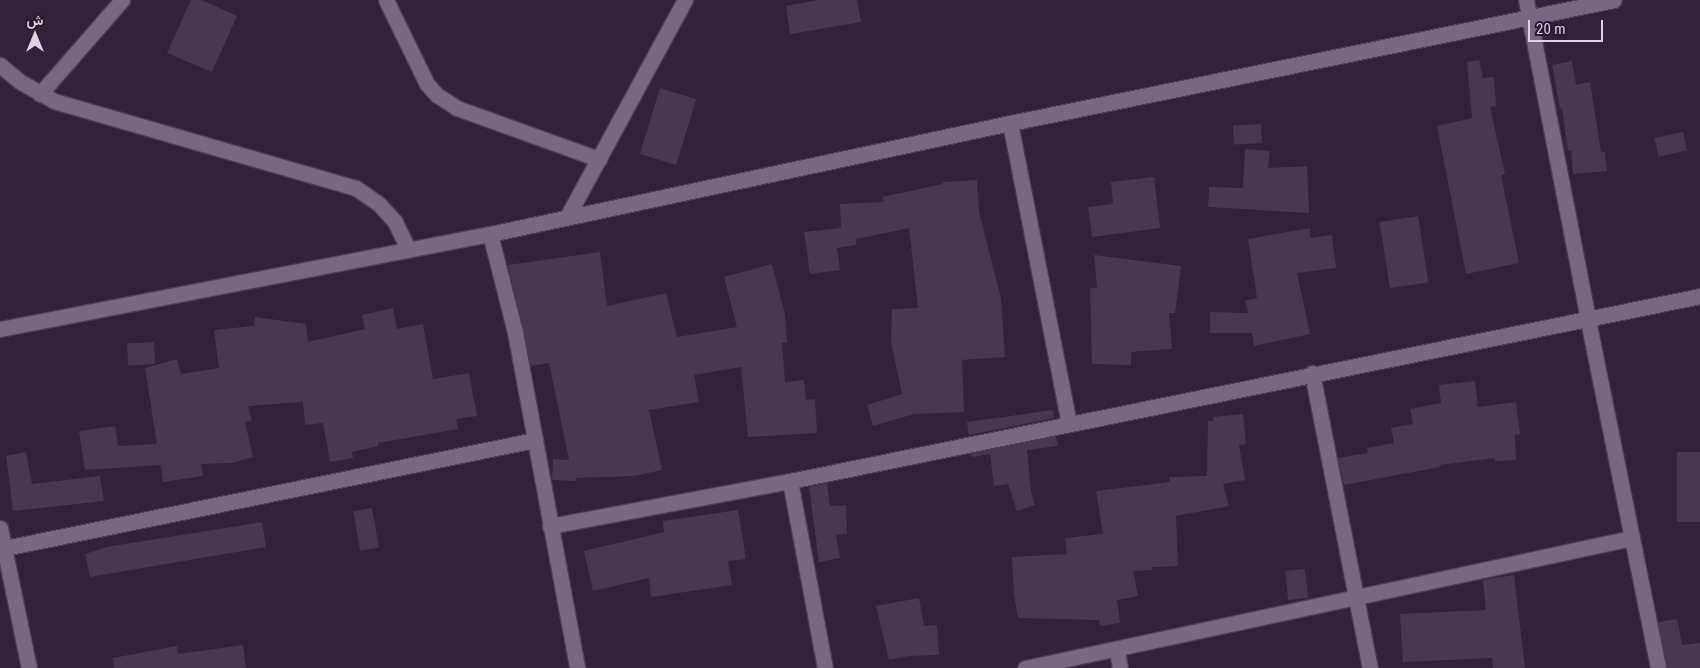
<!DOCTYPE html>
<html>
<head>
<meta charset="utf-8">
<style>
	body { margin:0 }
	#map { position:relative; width:1700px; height:668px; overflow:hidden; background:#32213a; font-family:"Roboto Condensed",Vazirmatn,sans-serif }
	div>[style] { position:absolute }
	.building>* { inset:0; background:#493751; transform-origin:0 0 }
	.roads { filter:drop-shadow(1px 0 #4d3e53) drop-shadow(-1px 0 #4d3e53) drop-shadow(0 1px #4d3e53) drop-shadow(0 -1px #4d3e53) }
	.street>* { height:15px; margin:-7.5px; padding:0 7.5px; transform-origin:7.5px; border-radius:7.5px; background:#7a6683 }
	.secondary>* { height:15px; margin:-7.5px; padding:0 7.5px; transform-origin:7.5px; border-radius:7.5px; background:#7a6683 }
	span { translate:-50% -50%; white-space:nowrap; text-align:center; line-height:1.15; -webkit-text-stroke:4.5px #28182f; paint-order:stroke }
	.north { position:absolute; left:10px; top:10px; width:50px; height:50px; -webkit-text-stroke:4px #28182f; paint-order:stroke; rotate:0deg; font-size:14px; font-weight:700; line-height:20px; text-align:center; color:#ded3e3 }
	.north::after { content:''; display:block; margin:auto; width:18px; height:22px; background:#ded3e3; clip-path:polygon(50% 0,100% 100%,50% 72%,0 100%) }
	.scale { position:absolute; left:1528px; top:20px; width:75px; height:22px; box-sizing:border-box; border:2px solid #ded3e3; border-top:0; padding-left:6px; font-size:15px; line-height:18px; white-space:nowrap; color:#ded3e3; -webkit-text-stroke:4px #28182f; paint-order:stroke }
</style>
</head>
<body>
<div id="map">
	<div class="building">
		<div style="clip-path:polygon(191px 0,202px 0,237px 16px,212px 72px,167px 53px)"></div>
		<div style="clip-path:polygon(818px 0,857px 0,861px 22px,790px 34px,786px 6px)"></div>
		<div style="clip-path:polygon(1479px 60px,1483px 78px,1494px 77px,1496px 106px,1490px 107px,1505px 174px,1501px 175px,1519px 263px,1466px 274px,1437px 126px,1472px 118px,1467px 62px)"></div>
		<div style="clip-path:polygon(1572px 61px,1576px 85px,1590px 82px,1601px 152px,1605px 152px,1607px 171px,1573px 174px,1571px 150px,1568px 151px,1562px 108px,1560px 109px,1552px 65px)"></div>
		<div style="left:660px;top:88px;width:38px;height:69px;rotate:17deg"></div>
		<div style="left:1261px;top:124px;width:19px;height:28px;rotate:87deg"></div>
		<div style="left:1683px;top:132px;width:19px;height:29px;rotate:78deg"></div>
		<div style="clip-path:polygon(1245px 149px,1270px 151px,1268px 168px,1307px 166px,1309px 213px,1208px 207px,1209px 187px,1243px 188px)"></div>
		<div style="clip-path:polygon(1154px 177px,1160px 228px,1092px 237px,1088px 207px,1113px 204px,1111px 182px)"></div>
		<div style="clip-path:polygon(977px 180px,979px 211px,1001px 298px,1005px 357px,962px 360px,964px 412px,914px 414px,873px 426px,867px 405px,902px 394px,891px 342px,892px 309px,918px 308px,909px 228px,856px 239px,856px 245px,837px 248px,840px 270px,810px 274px,804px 232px,841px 228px,840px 204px,884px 202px,882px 197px,943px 184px,943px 182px)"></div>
		<div style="left:1418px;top:216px;width:67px;height:39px;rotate:81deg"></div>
		<div style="clip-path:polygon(1310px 228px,1310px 238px,1332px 235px,1336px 268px,1297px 273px,1310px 334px,1254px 346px,1252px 333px,1210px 333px,1210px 312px,1248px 313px,1245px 301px,1257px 298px,1248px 239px)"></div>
		<div style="clip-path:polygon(600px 252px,607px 306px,666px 293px,677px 337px,737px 327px,724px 277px,772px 264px,785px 314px,787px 343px,782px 343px,785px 382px,804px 380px,806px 400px,815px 399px,817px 433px,748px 437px,741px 367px,694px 375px,699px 402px,649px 410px,662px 470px,634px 476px,576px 478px,576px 481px,552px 480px,553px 459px,569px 460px,549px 363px,531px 366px,508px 265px)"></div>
		<div style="clip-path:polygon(1094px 255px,1181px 266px,1175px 313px,1169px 313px,1172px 349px,1131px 352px,1131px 365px,1092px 364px,1090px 288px,1097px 288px)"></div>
		<div style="clip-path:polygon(393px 308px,397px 329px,423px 324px,433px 379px,469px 373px,477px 416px,456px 419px,458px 429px,378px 443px,378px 446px,352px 452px,353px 458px,330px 462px,323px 423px,305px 425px,303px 402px,248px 406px,252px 421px,245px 422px,253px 457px,232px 463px,201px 464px,203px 476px,163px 482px,161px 465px,85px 470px,79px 431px,115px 426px,118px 446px,157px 444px,145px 368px,177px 359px,181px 374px,219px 368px,214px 330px,254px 326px,255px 317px,306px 324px,308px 342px,365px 329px,362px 315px)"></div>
		<div style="left:154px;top:342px;width:22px;height:27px;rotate:87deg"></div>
		<div style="clip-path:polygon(1475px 381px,1478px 407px,1516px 402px,1520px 434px,1515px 435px,1516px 460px,1495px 461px,1495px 458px,1439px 465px,1440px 467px,1344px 485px,1338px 458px,1368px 453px,1367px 448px,1394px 443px,1391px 428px,1413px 424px,1410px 409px,1441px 403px,1439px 385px)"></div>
		<div style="clip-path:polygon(1053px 410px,1054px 418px,969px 435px,967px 422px)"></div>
		<div style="clip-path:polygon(1243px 414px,1246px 444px,1239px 445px,1245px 480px,1223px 484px,1229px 506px,1176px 516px,1178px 566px,1152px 567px,1152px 570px,1133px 571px,1138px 596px,1117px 600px,1120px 623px,1100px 626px,1099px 620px,1018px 618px,1014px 595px,1012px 557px,1067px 554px,1065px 538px,1103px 534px,1096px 491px,1170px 482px,1169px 477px,1207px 476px,1208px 421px,1213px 421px,1213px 417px)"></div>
		<div style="clip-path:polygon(1056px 436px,1058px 446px,1027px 450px,1031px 491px,1035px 505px,1017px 511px,1008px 484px,994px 486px,990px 454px,972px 457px,971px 454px)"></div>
		<div style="clip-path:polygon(26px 452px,32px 484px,100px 476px,104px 501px,13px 511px,6px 456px)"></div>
		<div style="left:1700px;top:452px;width:70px;height:23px;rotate:90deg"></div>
		<div style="clip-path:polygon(827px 483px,830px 506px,846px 505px,847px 534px,836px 535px,840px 558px,819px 562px,809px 487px)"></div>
		<div style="left:372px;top:508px;width:40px;height:19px;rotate:80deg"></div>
		<div style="clip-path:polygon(738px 510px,746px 559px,728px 561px,732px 585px,651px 597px,649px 578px,593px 591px,584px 551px,664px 532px,663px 521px)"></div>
		<div style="clip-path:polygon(262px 522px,266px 547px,90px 577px,85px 554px,107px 547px)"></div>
		<div style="left:1305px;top:569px;width:29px;height:20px;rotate:84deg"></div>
		<div style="clip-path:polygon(1514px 575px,1525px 668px,1493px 668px,1492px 658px,1403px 662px,1400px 614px,1486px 610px,1483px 580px)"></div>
		<div style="clip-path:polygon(919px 598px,924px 626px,937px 625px,939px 655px,909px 656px,889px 660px,876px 606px)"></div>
		<div style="clip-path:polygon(1677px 619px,1682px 645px,1700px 643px,1700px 668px,1667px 668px,1658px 622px)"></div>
		<div style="clip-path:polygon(243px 645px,246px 668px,114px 668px,113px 658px,177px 646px,178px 654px)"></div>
	</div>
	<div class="roads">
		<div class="street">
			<div style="left:386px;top:0;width:93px;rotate:64deg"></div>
			<div style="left:427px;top:84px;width:15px;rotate:48deg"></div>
			<div style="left:437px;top:95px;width:24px;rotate:33deg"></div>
			<div style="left:457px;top:108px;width:151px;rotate:19.8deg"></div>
			<div style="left:1526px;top:0;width:326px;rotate:79deg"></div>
			<div style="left:1588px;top:320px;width:355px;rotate:78.6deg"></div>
			<div style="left:0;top:65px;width:25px;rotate:40deg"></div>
			<div style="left:19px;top:81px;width:40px;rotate:29.7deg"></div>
			<div style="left:54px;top:101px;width:314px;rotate:16.1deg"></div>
			<div style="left:356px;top:188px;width:28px;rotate:35deg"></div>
			<div style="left:379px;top:204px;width:24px;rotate:48deg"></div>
			<div style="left:395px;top:222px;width:30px;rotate:64deg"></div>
			<div style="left:40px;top:94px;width:125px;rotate:-48.9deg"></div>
			<div style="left:1010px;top:123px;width:306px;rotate:78.9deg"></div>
			<div style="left:567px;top:217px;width:247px;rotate:-61.5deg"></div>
			<div style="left:1312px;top:373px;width:301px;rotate:78.9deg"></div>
			<div style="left:790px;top:481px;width:190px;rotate:79.4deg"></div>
			<div style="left:550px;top:526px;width:244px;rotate:-10.6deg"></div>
			<div style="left:790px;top:481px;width:929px;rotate:-11.49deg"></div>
			<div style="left:0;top:528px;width:143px;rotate:78.3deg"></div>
			<div style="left:0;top:549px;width:546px;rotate:-11.52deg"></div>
			<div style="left:1117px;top:650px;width:18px;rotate:81deg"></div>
			<div style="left:1025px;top:668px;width:621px;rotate:-12.09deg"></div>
		</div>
		<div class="secondary">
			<div style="left:490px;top:234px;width:101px;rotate:75.7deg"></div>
			<div style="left:515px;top:332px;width:342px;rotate:79.5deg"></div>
			<div style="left:0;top:329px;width:499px;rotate:-11deg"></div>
			<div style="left:490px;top:234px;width:532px;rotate:-12.05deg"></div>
			<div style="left:1010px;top:123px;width:616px;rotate:-11.51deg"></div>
		</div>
	</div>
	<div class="north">ش</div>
	<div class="scale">20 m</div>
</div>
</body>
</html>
